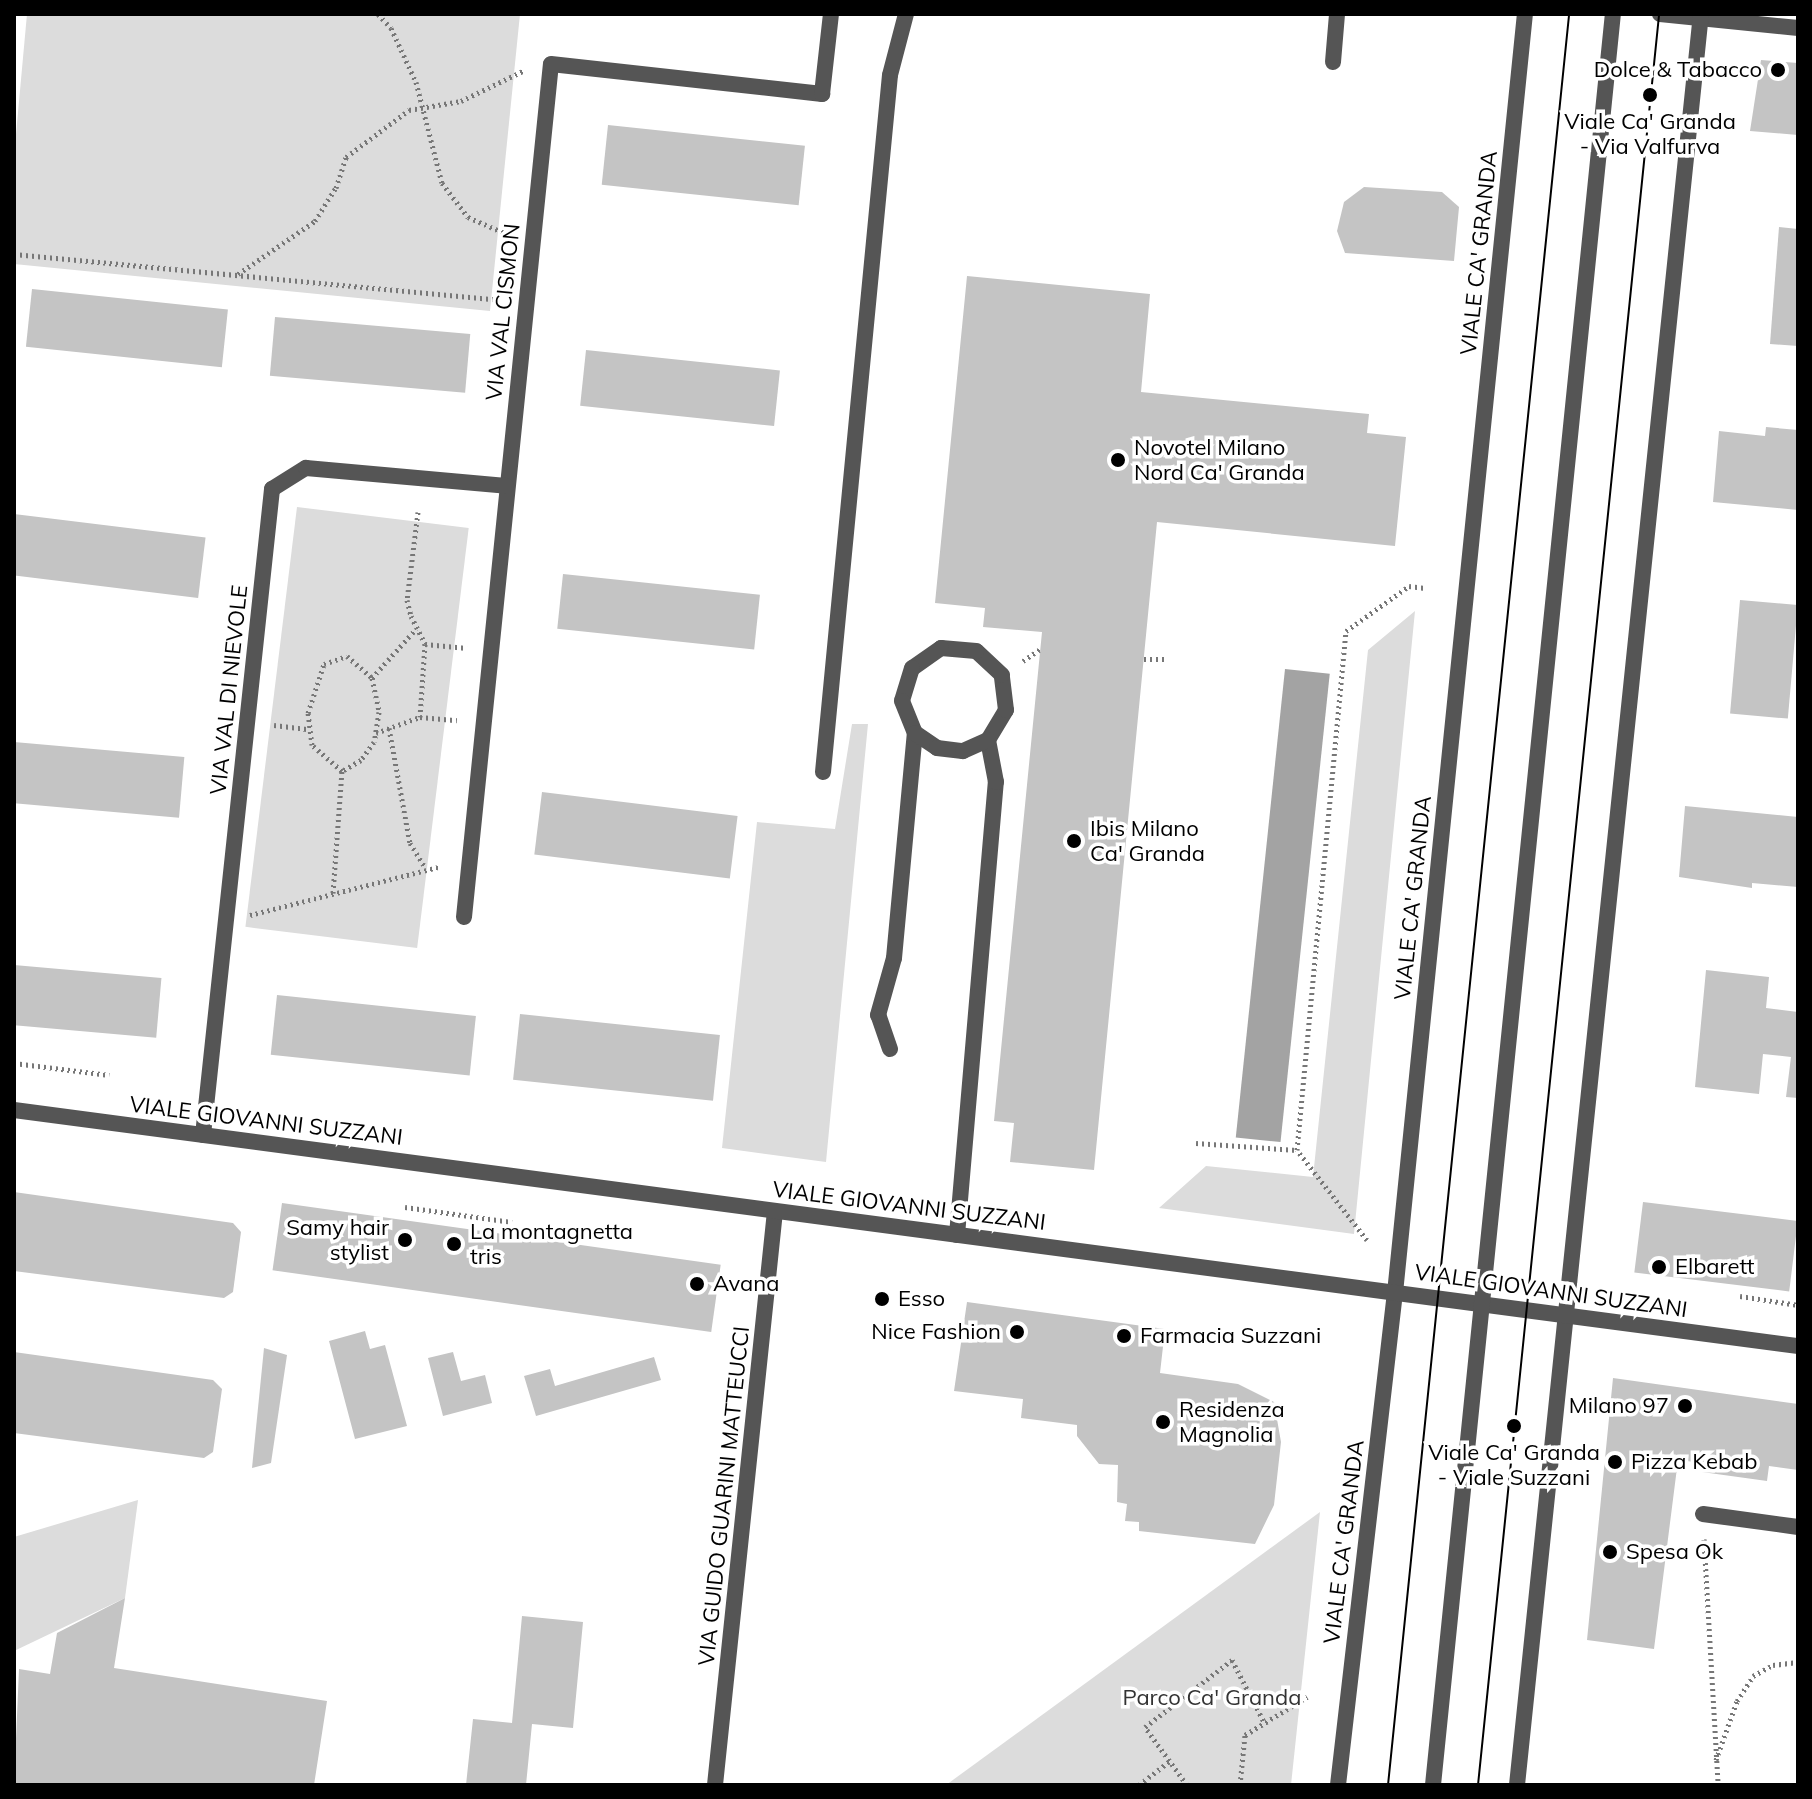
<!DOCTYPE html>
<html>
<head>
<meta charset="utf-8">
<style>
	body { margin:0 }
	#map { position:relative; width:1812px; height:1799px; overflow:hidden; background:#fff; font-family:Mulish,sans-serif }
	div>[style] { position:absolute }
	.green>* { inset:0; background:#dcdcdc; transform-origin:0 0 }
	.water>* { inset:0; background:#a3a3a3; transform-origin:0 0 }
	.building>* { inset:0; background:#c4c4c4; transform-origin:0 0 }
	.path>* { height:5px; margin-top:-2.5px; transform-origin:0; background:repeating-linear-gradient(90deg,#777 0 2px,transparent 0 6px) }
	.service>* { height:16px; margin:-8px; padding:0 8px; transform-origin:8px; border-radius:8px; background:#555 }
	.minor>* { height:16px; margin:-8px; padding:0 8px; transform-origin:8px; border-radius:8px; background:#555 }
	.tertiary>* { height:16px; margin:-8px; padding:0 8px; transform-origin:8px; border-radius:8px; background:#555 }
	.tram>* { height:2px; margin:-1px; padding:0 1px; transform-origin:1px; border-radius:1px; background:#000 }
	.dots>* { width:22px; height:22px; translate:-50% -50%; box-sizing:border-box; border:4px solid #fff; border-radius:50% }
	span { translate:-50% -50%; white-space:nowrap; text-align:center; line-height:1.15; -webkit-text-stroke:7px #fff; paint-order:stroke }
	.poi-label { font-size:22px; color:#000 }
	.right { translate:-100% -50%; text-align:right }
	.left { translate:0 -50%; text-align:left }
	.street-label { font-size:22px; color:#000 }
	.park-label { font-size:22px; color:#333 }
	.frame { position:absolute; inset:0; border:16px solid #000; pointer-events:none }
</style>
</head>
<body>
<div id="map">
	<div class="green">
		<div style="clip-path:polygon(27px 14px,520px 14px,490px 311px,14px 264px,14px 156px)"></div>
		<div style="left:297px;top:507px;width:173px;height:423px;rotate:7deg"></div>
		<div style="clip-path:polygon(1415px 611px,1354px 1234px,1159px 1208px,1206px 1166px,1313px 1177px,1368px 650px)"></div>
		<div style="clip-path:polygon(852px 724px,868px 724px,826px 1162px,722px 1148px,757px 822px,835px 829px)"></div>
		<div style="clip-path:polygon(138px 1500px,125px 1598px,14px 1651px,14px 1537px)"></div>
		<div style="clip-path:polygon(1320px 1512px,1291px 1785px,946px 1785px)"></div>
	</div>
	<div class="water">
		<div style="left:1285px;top:669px;width:45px;height:471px;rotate:6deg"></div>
	</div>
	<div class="building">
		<div style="clip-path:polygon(1761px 60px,1798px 63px,1798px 135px,1750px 131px)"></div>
		<div style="left:608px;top:125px;width:198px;height:60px;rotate:6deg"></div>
		<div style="clip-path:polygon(1364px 187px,1442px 192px,1459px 207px,1454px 261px,1345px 253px,1337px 231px,1344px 202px)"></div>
		<div style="clip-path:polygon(1779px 227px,1798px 229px,1798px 346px,1770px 344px)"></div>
		<div style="clip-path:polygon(967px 276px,1150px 294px,1141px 392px,1369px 414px,1367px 433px,1406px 437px,1395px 546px,1157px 522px,1094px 1170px,1010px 1162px,1014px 1123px,994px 1121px,1042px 632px,983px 627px,985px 608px,935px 603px)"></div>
		<div style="left:32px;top:289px;width:197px;height:58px;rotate:6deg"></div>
		<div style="left:275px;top:317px;width:196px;height:59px;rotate:5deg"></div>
		<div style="left:586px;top:350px;width:195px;height:56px;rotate:6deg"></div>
		<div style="clip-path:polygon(1766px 427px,1798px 430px,1798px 510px,1713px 502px,1719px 431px,1765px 436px)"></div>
		<div style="left:14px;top:514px;width:193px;height:61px;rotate:7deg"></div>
		<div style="left:563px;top:574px;width:198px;height:55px;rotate:6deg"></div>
		<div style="left:1740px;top:600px;width:58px;height:114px;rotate:5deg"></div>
		<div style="left:14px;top:742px;width:171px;height:61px;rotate:5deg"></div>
		<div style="left:542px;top:792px;width:197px;height:63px;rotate:7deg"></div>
		<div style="clip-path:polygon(1685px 806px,1798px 817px,1798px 887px,1752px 883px,1752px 888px,1679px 877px)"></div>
		<div style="left:14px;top:965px;width:148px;height:60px;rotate:5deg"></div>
		<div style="clip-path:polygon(1706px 970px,1769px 977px,1766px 1008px,1798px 1012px,1798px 1098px,1786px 1097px,1791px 1057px,1763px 1054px,1759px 1094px,1695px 1087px)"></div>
		<div style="left:277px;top:995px;width:200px;height:60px;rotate:6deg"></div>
		<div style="left:520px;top:1014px;width:201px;height:66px;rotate:6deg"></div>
		<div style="clip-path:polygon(14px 1192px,233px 1223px,241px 1232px,233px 1292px,224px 1298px,14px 1271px)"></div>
		<div style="left:1643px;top:1202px;width:156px;height:71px;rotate:7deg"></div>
		<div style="left:282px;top:1203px;width:443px;height:68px;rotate:8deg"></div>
		<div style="clip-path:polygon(967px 1302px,1165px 1329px,1160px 1373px,1238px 1384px,1274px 1402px,1281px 1442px,1274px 1505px,1255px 1544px,1139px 1531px,1139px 1522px,1125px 1521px,1127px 1504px,1117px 1502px,1118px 1465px,1099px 1464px,1077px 1436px,1077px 1425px,1021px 1418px,1023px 1399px,954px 1391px)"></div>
		<div style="clip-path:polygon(365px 1331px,370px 1349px,385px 1345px,407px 1426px,355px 1439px,329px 1341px)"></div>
		<div style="clip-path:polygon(264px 1348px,287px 1355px,271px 1463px,252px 1468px)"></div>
		<div style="clip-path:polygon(14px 1352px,213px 1380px,222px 1389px,213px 1452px,204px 1458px,14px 1433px)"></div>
		<div style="clip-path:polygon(453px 1352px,461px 1381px,485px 1375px,492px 1403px,443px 1416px,428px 1358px)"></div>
		<div style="clip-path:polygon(654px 1357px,661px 1380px,536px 1416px,524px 1376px,550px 1369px,555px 1386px)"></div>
		<div style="clip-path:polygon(1613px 1378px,1798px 1404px,1798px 1470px,1769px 1466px,1767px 1481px,1702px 1472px,1703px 1463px,1678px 1460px,1654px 1649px,1587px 1640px)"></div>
		<div style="clip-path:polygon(125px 1598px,114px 1668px,327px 1701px,314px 1785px,14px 1785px,19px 1669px,50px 1674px,57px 1633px)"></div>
		<div style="clip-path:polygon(522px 1616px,583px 1622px,573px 1728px,532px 1724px,526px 1785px,466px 1785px,473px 1719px,512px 1723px)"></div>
	</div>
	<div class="path">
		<div style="left:378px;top:14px;width:19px;rotate:47deg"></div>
		<div style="left:391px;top:28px;width:60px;rotate:65.2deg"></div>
		<div style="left:416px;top:82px;width:104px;rotate:75.6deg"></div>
		<div style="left:442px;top:183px;width:43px;rotate:52.6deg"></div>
		<div style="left:468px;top:217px;width:45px;rotate:23.7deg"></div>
		<div style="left:14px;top:254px;width:490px;rotate:5.4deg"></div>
		<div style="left:238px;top:274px;width:93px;rotate:-34.5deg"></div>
		<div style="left:315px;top:221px;width:39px;rotate:-58deg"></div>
		<div style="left:336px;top:188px;width:33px;rotate:-72deg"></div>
		<div style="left:346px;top:157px;width:79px;rotate:-36.7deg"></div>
		<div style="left:409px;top:110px;width:53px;rotate:-9.8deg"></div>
		<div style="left:461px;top:101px;width:71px;rotate:-25.8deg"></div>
		<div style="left:418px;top:512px;width:89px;rotate:97.1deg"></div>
		<div style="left:407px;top:600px;width:16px;rotate:76deg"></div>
		<div style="left:411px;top:616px;width:31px;rotate:63deg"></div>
		<div style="left:425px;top:644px;width:42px;rotate:5.4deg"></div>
		<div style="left:425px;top:644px;width:73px;rotate:93.9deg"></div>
		<div style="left:420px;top:717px;width:37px;rotate:5deg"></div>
		<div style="left:347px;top:656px;width:33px;rotate:41deg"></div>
		<div style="left:372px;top:678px;width:35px;rotate:78deg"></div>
		<div style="left:379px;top:712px;width:30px;rotate:99deg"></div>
		<div style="left:374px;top:742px;width:22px;rotate:126deg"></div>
		<div style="left:361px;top:760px;width:22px;rotate:150deg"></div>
		<div style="left:342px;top:771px;width:40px;rotate:-139deg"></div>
		<div style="left:312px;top:745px;width:32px;rotate:-97deg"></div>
		<div style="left:308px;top:713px;width:52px;rotate:-71.9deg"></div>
		<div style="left:324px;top:664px;width:24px;rotate:-19deg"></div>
		<div style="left:1144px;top:659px;width:20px"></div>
		<div style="left:1023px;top:661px;width:21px;rotate:-35deg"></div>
		<div style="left:372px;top:678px;width:66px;rotate:-48.1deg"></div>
		<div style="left:274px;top:725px;width:35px;rotate:7deg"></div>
		<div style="left:389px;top:728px;width:117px;rotate:79.7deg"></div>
		<div style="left:410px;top:843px;width:28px;rotate:58deg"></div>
		<div style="left:376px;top:733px;width:47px;rotate:-20deg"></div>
		<div style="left:333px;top:893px;width:122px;rotate:-85.8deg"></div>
		<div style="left:250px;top:915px;width:195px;rotate:-14.3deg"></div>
		<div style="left:14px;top:1063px;width:96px;rotate:7.2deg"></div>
		<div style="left:1196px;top:1143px;width:101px;rotate:4deg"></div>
		<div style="left:405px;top:1207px;width:108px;rotate:8deg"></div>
		<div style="left:1367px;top:1240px;width:114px;rotate:-127.9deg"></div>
		<div style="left:1297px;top:1150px;width:521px;rotate:-84.61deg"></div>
		<div style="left:1346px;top:631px;width:77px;rotate:-35.5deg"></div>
		<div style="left:1409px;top:586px;width:16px;rotate:7deg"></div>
		<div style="left:1740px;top:1296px;width:59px;rotate:8.8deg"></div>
		<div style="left:1704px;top:1539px;width:246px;rotate:86.7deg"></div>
		<div style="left:1716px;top:1760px;width:63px;rotate:-70.4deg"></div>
		<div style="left:1737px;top:1701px;width:30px;rotate:-57deg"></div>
		<div style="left:1753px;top:1676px;width:23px;rotate:-29deg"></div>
		<div style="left:1773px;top:1665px;width:25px;rotate:-7deg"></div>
		<div style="left:1139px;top:1785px;width:41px;rotate:-38deg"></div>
		<div style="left:1187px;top:1785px;width:72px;rotate:-125.9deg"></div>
		<div style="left:1145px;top:1727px;width:110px;rotate:-37.6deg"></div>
		<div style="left:1232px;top:1660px;width:70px;rotate:62.7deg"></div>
		<div style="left:1240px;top:1785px;width:50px;rotate:-84.3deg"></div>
		<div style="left:1245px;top:1735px;width:73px;rotate:-31.5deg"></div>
	</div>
	<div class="service">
		<div style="left:1333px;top:62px;width:48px;rotate:-85.2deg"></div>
		<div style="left:823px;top:772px;width:700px;rotate:-84.51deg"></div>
		<div style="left:890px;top:75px;width:63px;rotate:-75.3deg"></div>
		<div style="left:890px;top:1049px;width:36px;rotate:-109deg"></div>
		<div style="left:878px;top:1015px;width:59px;rotate:-74.3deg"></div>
		<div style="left:894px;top:958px;width:226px;rotate:-84.7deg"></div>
		<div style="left:957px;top:1235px;width:455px;rotate:-85.1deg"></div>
		<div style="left:996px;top:782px;width:43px;rotate:-100.8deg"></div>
		<div style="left:988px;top:740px;width:35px;rotate:-59deg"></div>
		<div style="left:1006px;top:710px;width:35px;rotate:-97deg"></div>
		<div style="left:1002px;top:675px;width:35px;rotate:-137deg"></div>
		<div style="left:976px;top:651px;width:35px;rotate:-175deg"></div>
		<div style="left:941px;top:648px;width:35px;rotate:145deg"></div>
		<div style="left:912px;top:668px;width:34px;rotate:107deg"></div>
		<div style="left:902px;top:701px;width:35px;rotate:68deg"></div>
		<div style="left:915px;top:733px;width:27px;rotate:34deg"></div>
		<div style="left:937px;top:748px;width:26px;rotate:7deg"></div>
		<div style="left:963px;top:751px;width:27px;rotate:-24deg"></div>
		<div style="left:1703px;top:1514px;width:96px;rotate:7.8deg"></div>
	</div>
	<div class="minor">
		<div style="left:1660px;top:14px;width:139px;rotate:5.8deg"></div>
		<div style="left:464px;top:917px;width:857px;rotate:-84.18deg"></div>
		<div style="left:551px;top:64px;width:273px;rotate:6.3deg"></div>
		<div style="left:822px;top:94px;width:81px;rotate:-83.6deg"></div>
		<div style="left:203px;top:1135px;width:650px;rotate:-83.9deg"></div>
		<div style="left:272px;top:489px;width:40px;rotate:-32deg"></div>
		<div style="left:306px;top:468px;width:201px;rotate:5.1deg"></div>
		<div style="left:715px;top:1785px;width:577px;rotate:-84.03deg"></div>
		<div style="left:1338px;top:1785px;width:495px;rotate:-83.4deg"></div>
		<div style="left:1395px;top:1293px;width:1286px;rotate:-84.2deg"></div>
		<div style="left:1517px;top:1785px;width:1781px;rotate:-84.07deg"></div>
	</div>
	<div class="tertiary">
		<div style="left:14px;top:1110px;width:1800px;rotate:7.54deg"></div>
		<div style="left:1433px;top:1785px;width:1780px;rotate:-84.2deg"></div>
	</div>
	<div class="tram">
		<div style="left:1388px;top:1785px;width:1780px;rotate:-84.16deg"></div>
		<div style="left:1478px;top:1785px;width:1780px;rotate:-84.16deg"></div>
	</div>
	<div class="dots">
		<div style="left:1778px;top:70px;background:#000"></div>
		<div style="left:1650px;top:95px;background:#000"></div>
		<div style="left:1118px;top:460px;background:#000"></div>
		<div style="left:1074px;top:841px;background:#000"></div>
		<div style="left:405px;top:1240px;background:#000"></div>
		<div style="left:454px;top:1244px;background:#000"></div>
		<div style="left:1659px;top:1267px;background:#000"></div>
		<div style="left:697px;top:1284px;background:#000"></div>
		<div style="left:882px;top:1299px;background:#000"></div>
		<div style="left:1017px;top:1332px;background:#000"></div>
		<div style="left:1124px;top:1336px;background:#000"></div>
		<div style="left:1685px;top:1406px;background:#000"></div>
		<div style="left:1163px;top:1422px;background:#000"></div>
		<div style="left:1514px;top:1426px;background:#000"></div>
		<div style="left:1615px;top:1462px;background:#000"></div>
		<div style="left:1610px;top:1552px;background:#000"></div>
	</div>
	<div class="poi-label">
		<span class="right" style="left:1762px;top:70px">Dolce &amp; Tabacco</span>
		<span style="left:1650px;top:134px">Viale Ca' Granda<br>- Via Valfurva</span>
		<span class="left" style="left:1134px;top:460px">Novotel Milano<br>Nord Ca' Granda</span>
		<span class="left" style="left:1090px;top:841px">Ibis Milano<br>Ca' Granda</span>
		<span class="right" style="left:389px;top:1240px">Samy hair<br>stylist</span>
		<span class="left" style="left:470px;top:1244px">La montagnetta<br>tris</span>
		<span class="left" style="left:1675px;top:1267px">Elbarett</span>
		<span class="left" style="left:713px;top:1284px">Avana</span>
		<span class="left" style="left:898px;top:1299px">Esso</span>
		<span class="right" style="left:1001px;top:1332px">Nice Fashion</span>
		<span class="left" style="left:1140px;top:1336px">Farmacia Suzzani</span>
		<span class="right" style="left:1669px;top:1406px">Milano 97</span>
		<span class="left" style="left:1179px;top:1422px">Residenza<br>Magnolia</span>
		<span style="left:1514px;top:1465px">Viale Ca' Granda<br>- Viale Suzzani</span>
		<span class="left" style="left:1631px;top:1462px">Pizza Kebab</span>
		<span class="left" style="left:1626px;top:1552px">Spesa Ok</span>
	</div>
	<div class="street-label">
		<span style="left:1479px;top:253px;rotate:-84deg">VIALE CA' GRANDA</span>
		<span style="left:503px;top:312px;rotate:-84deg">VIA VAL CISMON</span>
		<span style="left:229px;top:690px;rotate:-84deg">VIA VAL DI NIEVOLE</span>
		<span style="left:1413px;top:898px;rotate:-84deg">VIALE CA' GRANDA</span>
		<span style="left:266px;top:1121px;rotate:7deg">VIALE GIOVANNI SUZZANI</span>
		<span style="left:909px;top:1206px;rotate:7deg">VIALE GIOVANNI SUZZANI</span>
		<span style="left:1551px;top:1291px;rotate:8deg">VIALE GIOVANNI SUZZANI</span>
		<span style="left:724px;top:1496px;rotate:-84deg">VIA GUIDO GUARINI MATTEUCCI</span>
		<span style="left:1344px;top:1542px;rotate:-83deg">VIALE CA' GRANDA</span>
	</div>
	<div class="park-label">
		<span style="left:1212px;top:1698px">Parco Ca' Granda</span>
	</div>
	<div class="frame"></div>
</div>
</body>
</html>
